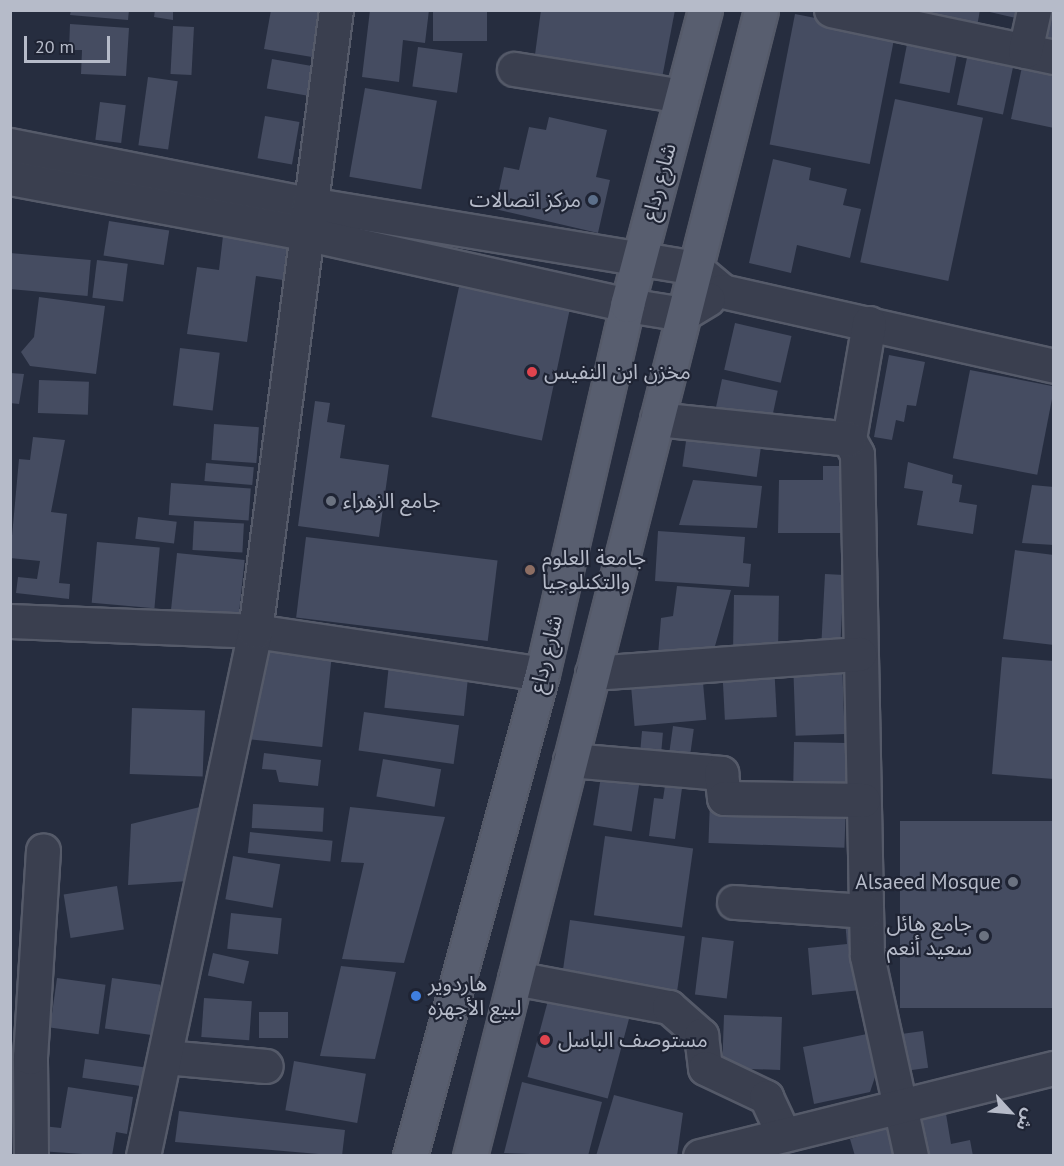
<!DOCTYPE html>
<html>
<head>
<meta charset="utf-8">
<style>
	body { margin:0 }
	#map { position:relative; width:1064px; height:1166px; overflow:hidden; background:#262d3f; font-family:"PT Sans","Noto Sans Arabic",sans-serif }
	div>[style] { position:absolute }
	.building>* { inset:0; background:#454c61; transform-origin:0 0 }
	.roads { filter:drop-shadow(2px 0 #555a69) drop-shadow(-2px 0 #555a69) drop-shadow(0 2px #555a69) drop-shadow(0 -2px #555a69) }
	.minor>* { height:33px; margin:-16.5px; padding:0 16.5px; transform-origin:16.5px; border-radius:16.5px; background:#3a3f4f }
	.major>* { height:33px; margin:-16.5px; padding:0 16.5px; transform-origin:16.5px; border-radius:16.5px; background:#585e6f }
	.dots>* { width:16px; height:16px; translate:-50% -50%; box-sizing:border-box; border:3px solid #1f2434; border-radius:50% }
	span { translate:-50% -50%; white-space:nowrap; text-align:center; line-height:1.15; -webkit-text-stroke:4.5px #1f2434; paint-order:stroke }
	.street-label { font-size:21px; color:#b6bbc9 }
	.poi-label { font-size:21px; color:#b6bbc9 }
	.right { translate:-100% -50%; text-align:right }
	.left { translate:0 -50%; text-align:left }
	.frame { position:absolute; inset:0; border:12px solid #b6bbc9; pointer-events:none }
	.north { position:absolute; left:980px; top:1082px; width:60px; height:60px; -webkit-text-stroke:4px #1f2434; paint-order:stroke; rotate:116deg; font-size:16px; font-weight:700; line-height:24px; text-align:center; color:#b6bbc9 }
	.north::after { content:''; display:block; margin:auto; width:21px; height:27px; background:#b6bbc9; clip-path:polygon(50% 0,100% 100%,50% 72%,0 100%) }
	.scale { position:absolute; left:24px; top:36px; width:86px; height:27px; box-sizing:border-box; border:3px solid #b6bbc9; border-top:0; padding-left:8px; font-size:18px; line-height:21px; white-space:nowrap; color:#b6bbc9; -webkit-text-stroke:4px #1f2434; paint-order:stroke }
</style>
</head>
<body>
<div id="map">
	<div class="building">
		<div style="clip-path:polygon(71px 10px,129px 10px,128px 20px,70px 15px)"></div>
		<div style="clip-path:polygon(155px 10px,173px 10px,173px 20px,154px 17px)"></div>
		<div style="clip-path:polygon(271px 10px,320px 10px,312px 57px,264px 49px)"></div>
		<div style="clip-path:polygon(370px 10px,429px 10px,425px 43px,403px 40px,399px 82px,362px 77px)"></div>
		<div style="left:433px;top:10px;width:54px;height:31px"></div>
		<div style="clip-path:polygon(541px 10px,675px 10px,662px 78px,534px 62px)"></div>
		<div style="clip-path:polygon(931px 10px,980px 10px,976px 32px,928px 23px)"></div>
		<div style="clip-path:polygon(981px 10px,1026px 10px,1024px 20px)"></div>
		<div style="clip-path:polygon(1043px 10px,1054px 10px,1054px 48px,1036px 45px)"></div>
		<div style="left:795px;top:14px;width:102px;height:133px;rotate:11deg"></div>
		<div style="clip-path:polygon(70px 24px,129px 28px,126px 76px,81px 74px,82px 50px,69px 50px)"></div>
		<div style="left:173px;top:26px;width:21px;height:48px;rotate:3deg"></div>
		<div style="left:908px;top:39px;width:51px;height:45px;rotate:11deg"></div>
		<div style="left:418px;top:47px;width:45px;height:40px;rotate:8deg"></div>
		<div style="left:968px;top:53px;width:47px;height:53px;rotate:12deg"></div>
		<div style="left:272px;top:59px;width:46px;height:30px;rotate:10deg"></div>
		<div style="clip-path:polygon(1023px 62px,1054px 69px,1054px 128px,1011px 119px)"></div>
		<div style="left:148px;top:77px;width:30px;height:69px;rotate:8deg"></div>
		<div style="left:365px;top:88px;width:73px;height:90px;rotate:10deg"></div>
		<div style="left:895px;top:99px;width:90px;height:167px;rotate:12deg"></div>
		<div style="left:100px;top:102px;width:26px;height:38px;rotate:7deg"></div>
		<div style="left:265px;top:116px;width:35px;height:43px;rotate:10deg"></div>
		<div style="clip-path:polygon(549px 117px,607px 130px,596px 177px,610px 180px,598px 233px,495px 209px,504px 167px,519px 170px,529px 127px,546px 130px)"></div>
		<div style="clip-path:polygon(773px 159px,811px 168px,809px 180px,847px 189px,843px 205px,861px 209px,850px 258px,797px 245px,791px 273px,749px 263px)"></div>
		<div style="left:109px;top:221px;width:61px;height:35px;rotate:9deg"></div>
		<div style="clip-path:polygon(223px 236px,287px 245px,283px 280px,256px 276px,247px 342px,187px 334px,197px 267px,219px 270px)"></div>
		<div style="left:10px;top:253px;width:81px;height:36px;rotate:5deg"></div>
		<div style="left:97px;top:260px;width:31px;height:38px;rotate:7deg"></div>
		<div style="left:459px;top:287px;width:113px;height:133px;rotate:12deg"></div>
		<div style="clip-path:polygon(39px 297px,105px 306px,96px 374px,30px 366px,21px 352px,34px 337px)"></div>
		<div style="left:735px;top:323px;width:58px;height:48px;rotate:13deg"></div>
		<div style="left:180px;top:348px;width:40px;height:58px;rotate:7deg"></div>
		<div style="clip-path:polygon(889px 355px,925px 362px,916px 406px,907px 405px,904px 422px,896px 420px,892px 440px,874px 437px)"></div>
		<div style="left:970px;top:370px;width:86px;height:90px;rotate:11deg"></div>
		<div style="clip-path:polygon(10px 373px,24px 374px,19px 404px,10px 403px)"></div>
		<div style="left:722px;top:379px;width:57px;height:41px;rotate:12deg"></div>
		<div style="left:39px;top:380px;width:50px;height:33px;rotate:2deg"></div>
		<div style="clip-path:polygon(315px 401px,330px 403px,327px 422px,345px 425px,340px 458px,389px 465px,379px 537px,298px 526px)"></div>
		<div style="left:214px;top:424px;width:45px;height:36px;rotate:4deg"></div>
		<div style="left:688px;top:427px;width:75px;height:40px;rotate:8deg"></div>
		<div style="clip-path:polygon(33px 437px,65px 440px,51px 512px,67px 514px,59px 583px,70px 584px,69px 599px,16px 593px,18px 577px,37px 579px,40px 561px,10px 558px,19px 459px,30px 460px)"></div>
		<div style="clip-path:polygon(908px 462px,953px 475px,952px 483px,962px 485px,959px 502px,977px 505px,973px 534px,917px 525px,923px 491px,904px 488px)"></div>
		<div style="left:206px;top:463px;width:48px;height:18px;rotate:5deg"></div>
		<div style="clip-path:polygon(823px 466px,851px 466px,851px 533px,778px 533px,779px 480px,823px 480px)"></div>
		<div style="clip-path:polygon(693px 480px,762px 486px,757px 528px,679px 525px)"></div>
		<div style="left:171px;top:483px;width:80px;height:32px;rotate:4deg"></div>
		<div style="clip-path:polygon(1032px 485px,1054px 487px,1054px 545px,1022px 543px)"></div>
		<div style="left:138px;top:517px;width:39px;height:22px;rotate:7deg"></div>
		<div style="left:194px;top:521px;width:50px;height:29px;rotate:3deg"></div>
		<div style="clip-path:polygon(658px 531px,745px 537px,743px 563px,751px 564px,749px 587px,655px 581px)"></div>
		<div style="left:306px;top:537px;width:193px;height:81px;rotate:7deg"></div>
		<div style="left:97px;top:542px;width:63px;height:61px;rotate:5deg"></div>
		<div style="clip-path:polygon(1015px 550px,1054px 555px,1054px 645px,1003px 639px)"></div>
		<div style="left:177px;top:553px;width:68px;height:58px;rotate:6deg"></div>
		<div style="left:825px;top:574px;width:19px;height:71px;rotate:3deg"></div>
		<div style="clip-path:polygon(677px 586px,731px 590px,711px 660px,658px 655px,661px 618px,673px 616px)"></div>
		<div style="left:734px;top:595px;width:45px;height:56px;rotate:1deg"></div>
		<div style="left:261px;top:650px;width:71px;height:90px;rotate:6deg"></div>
		<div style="clip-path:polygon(1002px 657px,1054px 661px,1054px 779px,992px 774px)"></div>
		<div style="left:842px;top:659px;width:75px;height:49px;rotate:88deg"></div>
		<div style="left:774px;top:663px;width:54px;height:52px;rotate:87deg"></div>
		<div style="left:389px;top:664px;width:80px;height:44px;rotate:6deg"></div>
		<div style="left:702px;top:671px;width:49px;height:72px;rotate:85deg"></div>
		<div style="left:132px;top:708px;width:73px;height:66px;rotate:2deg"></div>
		<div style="left:364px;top:712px;width:96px;height:39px;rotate:8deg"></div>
		<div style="left:673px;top:726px;width:21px;height:39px;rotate:8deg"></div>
		<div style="left:642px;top:731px;width:21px;height:32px;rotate:5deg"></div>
		<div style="left:794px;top:742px;width:53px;height:48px;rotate:1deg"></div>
		<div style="clip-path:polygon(264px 753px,321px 760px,318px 786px,279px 782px,276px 770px,262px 769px)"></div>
		<div style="left:383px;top:759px;width:59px;height:38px;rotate:10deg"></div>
		<div style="left:602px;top:770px;width:39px;height:56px;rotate:9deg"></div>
		<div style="clip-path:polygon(666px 779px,683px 781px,675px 839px,649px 836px,654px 798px,663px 799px)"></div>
		<div style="left:710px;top:800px;width:136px;height:43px;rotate:2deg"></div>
		<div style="left:253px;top:804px;width:71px;height:24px;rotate:3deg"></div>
		<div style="clip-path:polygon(204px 806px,189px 881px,128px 885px,131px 824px)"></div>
		<div style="clip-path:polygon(350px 807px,445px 817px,404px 963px,342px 959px,364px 863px,341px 862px)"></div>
		<div style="left:1054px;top:821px;width:187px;height:154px;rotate:90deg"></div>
		<div style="left:250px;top:832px;width:83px;height:21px;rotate:6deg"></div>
		<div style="left:605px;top:836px;width:89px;height:80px;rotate:8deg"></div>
		<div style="left:233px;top:856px;width:48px;height:44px;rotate:10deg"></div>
		<div style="left:117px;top:886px;width:44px;height:54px;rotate:81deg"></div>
		<div style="left:231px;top:913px;width:51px;height:36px;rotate:6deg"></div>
		<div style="clip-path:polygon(855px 919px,861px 990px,812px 995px,808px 948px,847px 944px,845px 920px)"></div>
		<div style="left:570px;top:920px;width:116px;height:61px;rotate:8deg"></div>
		<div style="left:702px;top:937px;width:32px;height:58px;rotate:7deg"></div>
		<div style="left:213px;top:953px;width:37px;height:23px;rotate:13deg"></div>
		<div style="clip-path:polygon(341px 966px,396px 972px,375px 1059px,320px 1056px)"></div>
		<div style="left:57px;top:978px;width:49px;height:50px;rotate:8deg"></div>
		<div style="left:112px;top:978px;width:49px;height:51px;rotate:8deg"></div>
		<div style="left:550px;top:993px;width:83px;height:87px;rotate:15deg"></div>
		<div style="left:204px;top:998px;width:48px;height:39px;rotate:4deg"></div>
		<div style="left:259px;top:1012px;width:29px;height:26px"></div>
		<div style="left:724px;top:1015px;width:58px;height:53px;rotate:2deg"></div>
		<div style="left:923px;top:1031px;width:37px;height:20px;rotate:82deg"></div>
		<div style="clip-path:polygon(867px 1034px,875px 1077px,870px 1092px,814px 1104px,803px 1047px)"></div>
		<div style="left:85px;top:1059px;width:59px;height:19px;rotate:8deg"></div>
		<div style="left:10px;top:1061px;width:8px;height:95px;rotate:14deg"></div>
		<div style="left:294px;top:1061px;width:73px;height:50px;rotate:10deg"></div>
		<div style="clip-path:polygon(522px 1082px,602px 1102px,588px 1156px,504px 1153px)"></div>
		<div style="clip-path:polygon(68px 1087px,133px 1097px,127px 1134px,116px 1132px,112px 1156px,39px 1151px,43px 1126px,61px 1128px)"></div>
		<div style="clip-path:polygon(614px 1095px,683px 1113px,677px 1156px,596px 1156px)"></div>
		<div style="clip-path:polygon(179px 1111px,345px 1130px,342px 1156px,175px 1142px)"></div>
		<div style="clip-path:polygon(946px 1114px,951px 1144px,970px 1140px,973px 1156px,924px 1156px,917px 1119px)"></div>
		<div style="clip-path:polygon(893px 1126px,902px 1156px,855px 1156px,850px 1139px)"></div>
	</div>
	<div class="roads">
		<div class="minor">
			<div style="left:831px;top:10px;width:228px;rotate:11.9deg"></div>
			<div style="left:1025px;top:51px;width:42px;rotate:-77.6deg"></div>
			<div style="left:514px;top:69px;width:170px;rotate:9.1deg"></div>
			<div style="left:10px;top:145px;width:305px;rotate:11.2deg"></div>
			<div style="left:309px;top:204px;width:391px;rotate:9.4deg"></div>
			<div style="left:695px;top:268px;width:35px;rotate:40deg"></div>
			<div style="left:722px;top:291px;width:340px;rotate:12.7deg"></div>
			<div style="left:10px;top:178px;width:303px;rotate:10.6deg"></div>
			<div style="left:308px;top:234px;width:327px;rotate:12.5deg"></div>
			<div style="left:627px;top:305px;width:57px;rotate:9.1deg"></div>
			<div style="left:683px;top:314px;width:29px;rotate:-31deg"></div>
			<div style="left:869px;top:323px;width:118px;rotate:99.8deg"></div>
			<div style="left:849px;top:439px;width:17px;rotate:62deg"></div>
			<div style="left:857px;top:454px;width:502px;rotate:88.86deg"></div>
			<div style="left:867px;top:956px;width:205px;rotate:77.6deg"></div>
			<div style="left:657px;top:419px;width:193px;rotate:5.9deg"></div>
			<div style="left:10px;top:621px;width:245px;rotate:2.3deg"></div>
			<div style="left:255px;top:631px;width:290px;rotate:8.5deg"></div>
			<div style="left:592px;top:673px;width:268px;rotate:-4.1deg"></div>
			<div style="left:570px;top:760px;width:152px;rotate:4.9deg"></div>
			<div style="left:721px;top:773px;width:25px;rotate:83deg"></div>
			<div style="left:724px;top:798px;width:139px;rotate:0.8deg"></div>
			<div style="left:734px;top:902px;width:132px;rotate:3.9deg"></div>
			<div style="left:515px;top:978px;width:157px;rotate:10.7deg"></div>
			<div style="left:669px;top:1007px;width:43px;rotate:41.2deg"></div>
			<div style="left:701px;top:1035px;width:33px;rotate:83deg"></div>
			<div style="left:705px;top:1068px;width:68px;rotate:25.4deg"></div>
			<div style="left:766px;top:1097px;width:40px;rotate:65deg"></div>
			<div style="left:165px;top:1057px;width:101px;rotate:5.1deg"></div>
			<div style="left:31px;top:1156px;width:99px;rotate:-90.6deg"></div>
			<div style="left:30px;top:1057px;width:207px;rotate:-86.4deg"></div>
			<div style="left:143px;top:1156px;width:537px;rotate:-77.96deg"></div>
			<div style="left:255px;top:631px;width:626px;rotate:-82.57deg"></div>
			<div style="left:700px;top:1156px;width:365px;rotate:-14deg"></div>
		</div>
		<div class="major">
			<div style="left:410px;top:1156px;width:500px;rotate:-74.7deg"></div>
			<div style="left:542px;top:674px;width:379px;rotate:-77deg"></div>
			<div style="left:627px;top:305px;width:305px;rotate:-75.2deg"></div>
			<div style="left:470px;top:1156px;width:1182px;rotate:-75.75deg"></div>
		</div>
	</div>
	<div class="dots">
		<div style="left:593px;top:200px;background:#5c6f8a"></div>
		<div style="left:532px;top:372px;background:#e0444e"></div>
		<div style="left:331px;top:501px;background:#6b7280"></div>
		<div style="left:530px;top:570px;background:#8d6e63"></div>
		<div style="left:1013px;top:882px;background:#6b7280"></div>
		<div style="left:984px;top:936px;background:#6b7280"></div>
		<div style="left:416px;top:996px;background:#3f7fe0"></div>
		<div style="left:545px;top:1040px;background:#e0444e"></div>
	</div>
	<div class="street-label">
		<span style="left:659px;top:182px;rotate:-75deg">شارع رداع</span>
		<span style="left:546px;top:654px;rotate:-76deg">شارع رداع</span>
	</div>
	<div class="poi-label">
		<span class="right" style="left:581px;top:200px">مركز اتصالات</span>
		<span class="left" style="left:544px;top:372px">مخزن ابن النفيس</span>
		<span class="left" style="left:343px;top:501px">جامع الزهراء</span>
		<span class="left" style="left:542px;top:570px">جامعة العلوم<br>والتكنلوجيا</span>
		<span class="right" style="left:1001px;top:882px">Alsaeed Mosque</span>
		<span class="right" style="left:972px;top:936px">جامع هائل<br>سعيد أنعم</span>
		<span class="left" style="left:428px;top:996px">هاردوير<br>لبيع الأجهزه</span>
		<span class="left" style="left:558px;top:1040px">مستوصف الباسل</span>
	</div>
	<div class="frame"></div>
	<div class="north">ش</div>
	<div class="scale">20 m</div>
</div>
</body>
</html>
